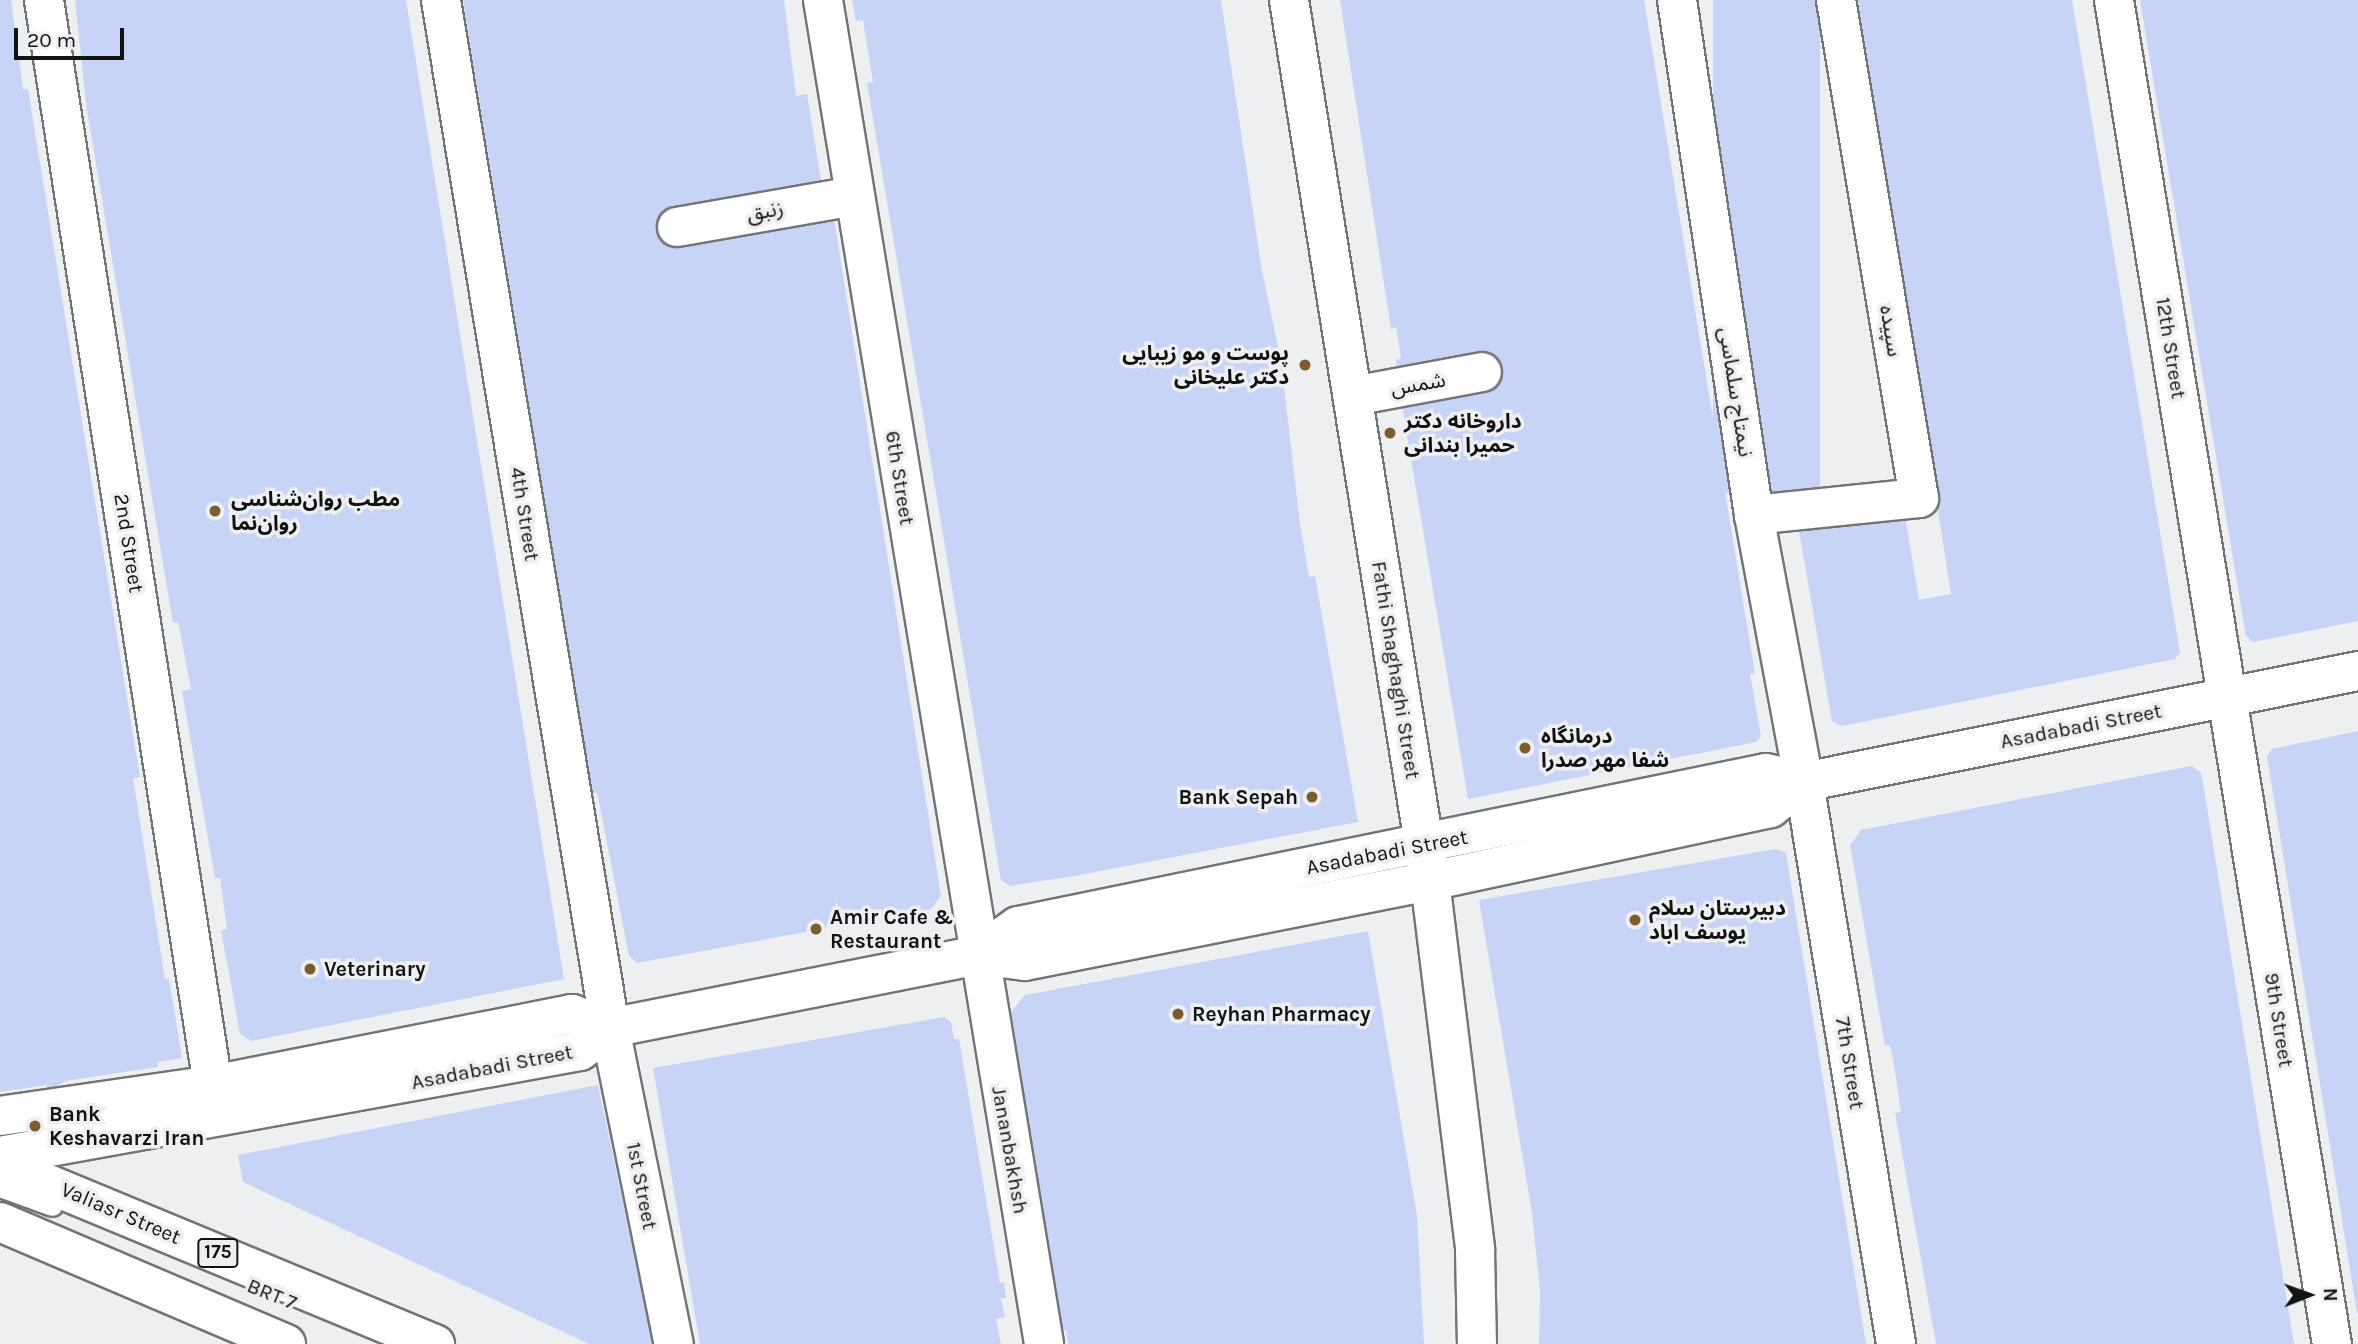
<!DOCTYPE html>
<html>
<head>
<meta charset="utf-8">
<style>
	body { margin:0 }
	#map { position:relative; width:2358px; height:1344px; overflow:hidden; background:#edeff1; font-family:Karla,"Noto Sans Arabic",sans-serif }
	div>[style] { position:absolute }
	.building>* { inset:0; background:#c8d4f5; transform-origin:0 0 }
	.roads { filter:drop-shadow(2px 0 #737476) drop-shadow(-2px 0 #737476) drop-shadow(0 2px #737476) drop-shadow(0 -2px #737476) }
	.lane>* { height:21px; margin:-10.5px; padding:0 10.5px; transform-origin:10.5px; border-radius:10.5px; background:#fff }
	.street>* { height:38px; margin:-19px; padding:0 19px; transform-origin:19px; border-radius:19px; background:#fff }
	.secondary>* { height:38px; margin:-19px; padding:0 19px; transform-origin:19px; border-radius:19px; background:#fff }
	.primary>* { height:38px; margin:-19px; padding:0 19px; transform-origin:19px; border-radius:19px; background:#fff }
	.dots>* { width:19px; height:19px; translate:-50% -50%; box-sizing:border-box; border:4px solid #edeff1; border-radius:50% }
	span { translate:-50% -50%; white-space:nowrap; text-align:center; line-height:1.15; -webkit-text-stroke:7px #edeff1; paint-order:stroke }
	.shield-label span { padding:2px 5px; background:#edeff1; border:2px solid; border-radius:5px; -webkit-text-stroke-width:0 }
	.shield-label { font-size:19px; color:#131314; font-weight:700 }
	.street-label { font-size:21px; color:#131314 }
	.poi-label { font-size:21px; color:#131314; font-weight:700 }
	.right { translate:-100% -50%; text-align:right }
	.left { translate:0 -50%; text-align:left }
	.north { position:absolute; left:2274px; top:1260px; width:70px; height:70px; -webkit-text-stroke:5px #edeff1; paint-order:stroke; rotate:89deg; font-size:19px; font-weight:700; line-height:28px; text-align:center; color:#131314 }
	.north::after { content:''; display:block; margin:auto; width:24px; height:32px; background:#131314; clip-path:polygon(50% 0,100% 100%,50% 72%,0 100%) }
	.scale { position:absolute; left:14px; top:28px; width:110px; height:32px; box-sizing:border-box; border:4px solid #131314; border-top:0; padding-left:9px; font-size:21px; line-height:24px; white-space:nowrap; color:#131314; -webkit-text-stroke:5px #edeff1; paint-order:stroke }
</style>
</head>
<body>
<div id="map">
	<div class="building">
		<div style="clip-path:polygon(0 0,11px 0,23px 89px,28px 89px,131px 722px,140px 777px,133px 778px,165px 979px,169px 978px,182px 1058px,157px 1062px,158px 1067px,65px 1081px,53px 1089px,47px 1089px,47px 1085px,0 1092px)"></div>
		<div style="clip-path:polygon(75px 0,406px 0,564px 979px,251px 1041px,240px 1034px,221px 930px,227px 929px,220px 878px,215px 878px,182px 691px,191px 689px,178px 622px,173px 623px,86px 104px)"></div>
		<div style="clip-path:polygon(463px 0,784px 0,796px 96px,807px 94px,822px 187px,668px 237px,668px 244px,834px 218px,941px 896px,931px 909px,637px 963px,629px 956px,597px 792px,592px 794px)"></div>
		<div style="clip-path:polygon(852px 0,1221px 0,1262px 271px,1281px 361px,1300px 524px,1309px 577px,1315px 576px,1358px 822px,1074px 876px,1010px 886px,1001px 880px,867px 83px,873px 82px,863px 20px,856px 21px)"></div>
		<div style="clip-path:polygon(1340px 0,1644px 0,1755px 674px,1750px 674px,1761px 736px,1756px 742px,1468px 799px,1401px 399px,1396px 360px,1401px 358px,1396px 327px,1391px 329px)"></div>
		<div style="left:1713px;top:0;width:107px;height:493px"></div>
		<div style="clip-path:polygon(1858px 0,2072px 0,2180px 653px,2175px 659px,1842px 726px,1832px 721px,1799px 531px,1904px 511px,1919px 600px,1951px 594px)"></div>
		<div style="clip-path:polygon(2140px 0,2358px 0,2358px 621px,2253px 642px,2246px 636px)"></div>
		<div style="clip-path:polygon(2358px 731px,2358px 1313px,2357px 1313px,2267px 756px,2272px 749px)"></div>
		<div style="clip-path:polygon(2192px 766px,2201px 773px,2203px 783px,2294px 1344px,1936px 1344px,1895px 1113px,1901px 1112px,1894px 1065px,1890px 1045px,1885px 1046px,1850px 845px,1861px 830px)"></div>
		<div style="clip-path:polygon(1776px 849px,1786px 853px,1866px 1344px,1539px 1344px,1540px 1291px,1532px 1213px,1479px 900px)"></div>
		<div style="clip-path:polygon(1368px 931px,1417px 1215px,1424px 1344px,1068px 1344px,1066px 1330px,1062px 1331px,1011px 1012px,1025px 995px)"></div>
		<div style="clip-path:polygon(944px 1017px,951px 1022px,954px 1039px,959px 1039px,1000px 1283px,1004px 1282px,1006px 1298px,1001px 1298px,1005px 1317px,996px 1319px,1001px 1344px,700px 1344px,653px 1068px)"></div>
		<div style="clip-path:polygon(598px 1085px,653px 1344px,589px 1344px,243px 1182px,238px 1155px)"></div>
	</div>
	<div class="roads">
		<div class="lane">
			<div style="left:0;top:1186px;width:55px;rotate:20.1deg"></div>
		</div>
		<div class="street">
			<div style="left:44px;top:0;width:1098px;rotate:81.15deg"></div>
			<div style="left:441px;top:0;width:1042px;rotate:80.66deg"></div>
			<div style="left:610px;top:1028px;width:322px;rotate:78.6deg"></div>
			<div style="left:823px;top:0;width:1362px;rotate:80.66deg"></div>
			<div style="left:1677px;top:0;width:521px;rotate:81.5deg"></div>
			<div style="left:1754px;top:515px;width:272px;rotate:79.4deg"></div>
			<div style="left:1804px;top:782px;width:569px;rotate:80.7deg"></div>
			<div style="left:2114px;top:0;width:1362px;rotate:80.79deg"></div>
			<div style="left:677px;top:227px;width:180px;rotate:-9.9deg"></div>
			<div style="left:1353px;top:396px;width:131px;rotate:-10.5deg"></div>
			<div style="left:1754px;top:515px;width:166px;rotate:-5.9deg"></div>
			<div style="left:1919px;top:498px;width:505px;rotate:-99.46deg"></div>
		</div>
		<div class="secondary">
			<div style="left:1289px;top:0;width:892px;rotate:80.91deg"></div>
			<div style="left:1430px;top:881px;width:372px;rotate:83deg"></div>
			<div style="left:1475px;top:1250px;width:94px;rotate:88.8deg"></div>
			<div style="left:977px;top:955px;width:50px;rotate:-35.3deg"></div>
			<div style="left:1018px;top:926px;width:763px;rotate:-11.56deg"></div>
			<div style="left:1766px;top:773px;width:39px;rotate:13deg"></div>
			<div style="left:1804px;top:782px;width:565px;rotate:-11.33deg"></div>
			<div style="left:0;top:1116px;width:215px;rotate:-8.3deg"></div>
			<div style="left:213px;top:1085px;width:366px;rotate:-11.2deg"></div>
			<div style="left:572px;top:1014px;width:40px;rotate:20.2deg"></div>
			<div style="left:0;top:1156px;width:589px;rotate:-10.26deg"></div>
			<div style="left:580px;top:1051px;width:38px;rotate:-37deg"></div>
			<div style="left:610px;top:1028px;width:374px;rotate:-11.2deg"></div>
			<div style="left:977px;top:955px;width:48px;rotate:7.1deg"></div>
			<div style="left:1025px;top:961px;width:413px;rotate:-11.2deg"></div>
			<div style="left:1430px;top:881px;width:348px;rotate:-12.1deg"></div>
			<div style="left:1770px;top:808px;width:43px;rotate:-37.4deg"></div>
		</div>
		<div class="primary">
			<div style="left:0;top:1164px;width:471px;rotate:22.5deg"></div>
			<div style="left:0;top:1222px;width:311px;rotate:23.1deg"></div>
		</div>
	</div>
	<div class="dots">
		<div style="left:1305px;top:365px;background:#7b5d31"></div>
		<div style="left:1390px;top:433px;background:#7b5d31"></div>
		<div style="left:215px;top:511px;background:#7b5d31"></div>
		<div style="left:1525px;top:748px;background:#7b5d31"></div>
		<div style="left:1312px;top:797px;background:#7b5d31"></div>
		<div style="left:1635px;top:920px;background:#7b5d31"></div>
		<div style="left:816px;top:929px;background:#7b5d31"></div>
		<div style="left:310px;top:969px;background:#7b5d31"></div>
		<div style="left:1178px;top:1014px;background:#7b5d31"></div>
		<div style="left:35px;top:1126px;background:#7b5d31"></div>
	</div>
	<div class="shield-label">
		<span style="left:218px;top:1253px">175</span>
	</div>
	<div class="street-label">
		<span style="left:765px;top:211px;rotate:-10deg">زنبق</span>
		<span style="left:1891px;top:331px;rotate:81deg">سپیده</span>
		<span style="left:2171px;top:348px;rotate:81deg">12th Street</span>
		<span style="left:1418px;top:384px;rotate:-10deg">شمس</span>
		<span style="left:1736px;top:392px;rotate:81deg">نیمتاج سلماسی</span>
		<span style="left:900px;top:478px;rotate:81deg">6th Street</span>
		<span style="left:525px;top:514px;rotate:81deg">4th Street</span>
		<span style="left:129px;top:543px;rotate:81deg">2nd Street</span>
		<span style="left:1396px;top:670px;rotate:81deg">Fathi Shaghaghi Street</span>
		<span style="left:2081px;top:726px;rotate:-11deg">Asadabadi Street</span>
		<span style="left:1387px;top:852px;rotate:-11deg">Asadabadi Street</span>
		<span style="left:2279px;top:1020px;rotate:81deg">9th Street</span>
		<span style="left:1850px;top:1063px;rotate:81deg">7th Street</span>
		<span style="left:492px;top:1067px;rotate:-11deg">Asadabadi Street</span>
		<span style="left:1010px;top:1150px;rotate:80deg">Jananbakhsh</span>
		<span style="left:642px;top:1186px;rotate:79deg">1st Street</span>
		<span style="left:121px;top:1213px;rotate:23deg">Valiasr Street</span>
		<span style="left:272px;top:1294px;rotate:22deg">BRT 7</span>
	</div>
	<div class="poi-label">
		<span class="right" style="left:1289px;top:365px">پوست و مو زیبایی<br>دکتر علیخانی</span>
		<span class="left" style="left:1404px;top:433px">داروخانه دکتر<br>حمیرا بندانی</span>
		<span class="left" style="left:231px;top:511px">مطب روان‌شناسی<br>روان‌نما</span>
		<span class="left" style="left:1541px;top:748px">درمانگاه<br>شفا مهر صدرا</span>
		<span class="right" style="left:1298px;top:797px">Bank Sepah</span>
		<span class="left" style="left:1649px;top:920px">دبیرستان سلام<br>یوسف اباد</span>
		<span class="left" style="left:830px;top:929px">Amir Cafe &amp;<br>Restaurant</span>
		<span class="left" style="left:324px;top:969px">Veterinary</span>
		<span class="left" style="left:1192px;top:1014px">Reyhan Pharmacy</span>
		<span class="left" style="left:49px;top:1126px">Bank<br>Keshavarzi Iran</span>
	</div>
	<div class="north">N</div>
	<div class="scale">20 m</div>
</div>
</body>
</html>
